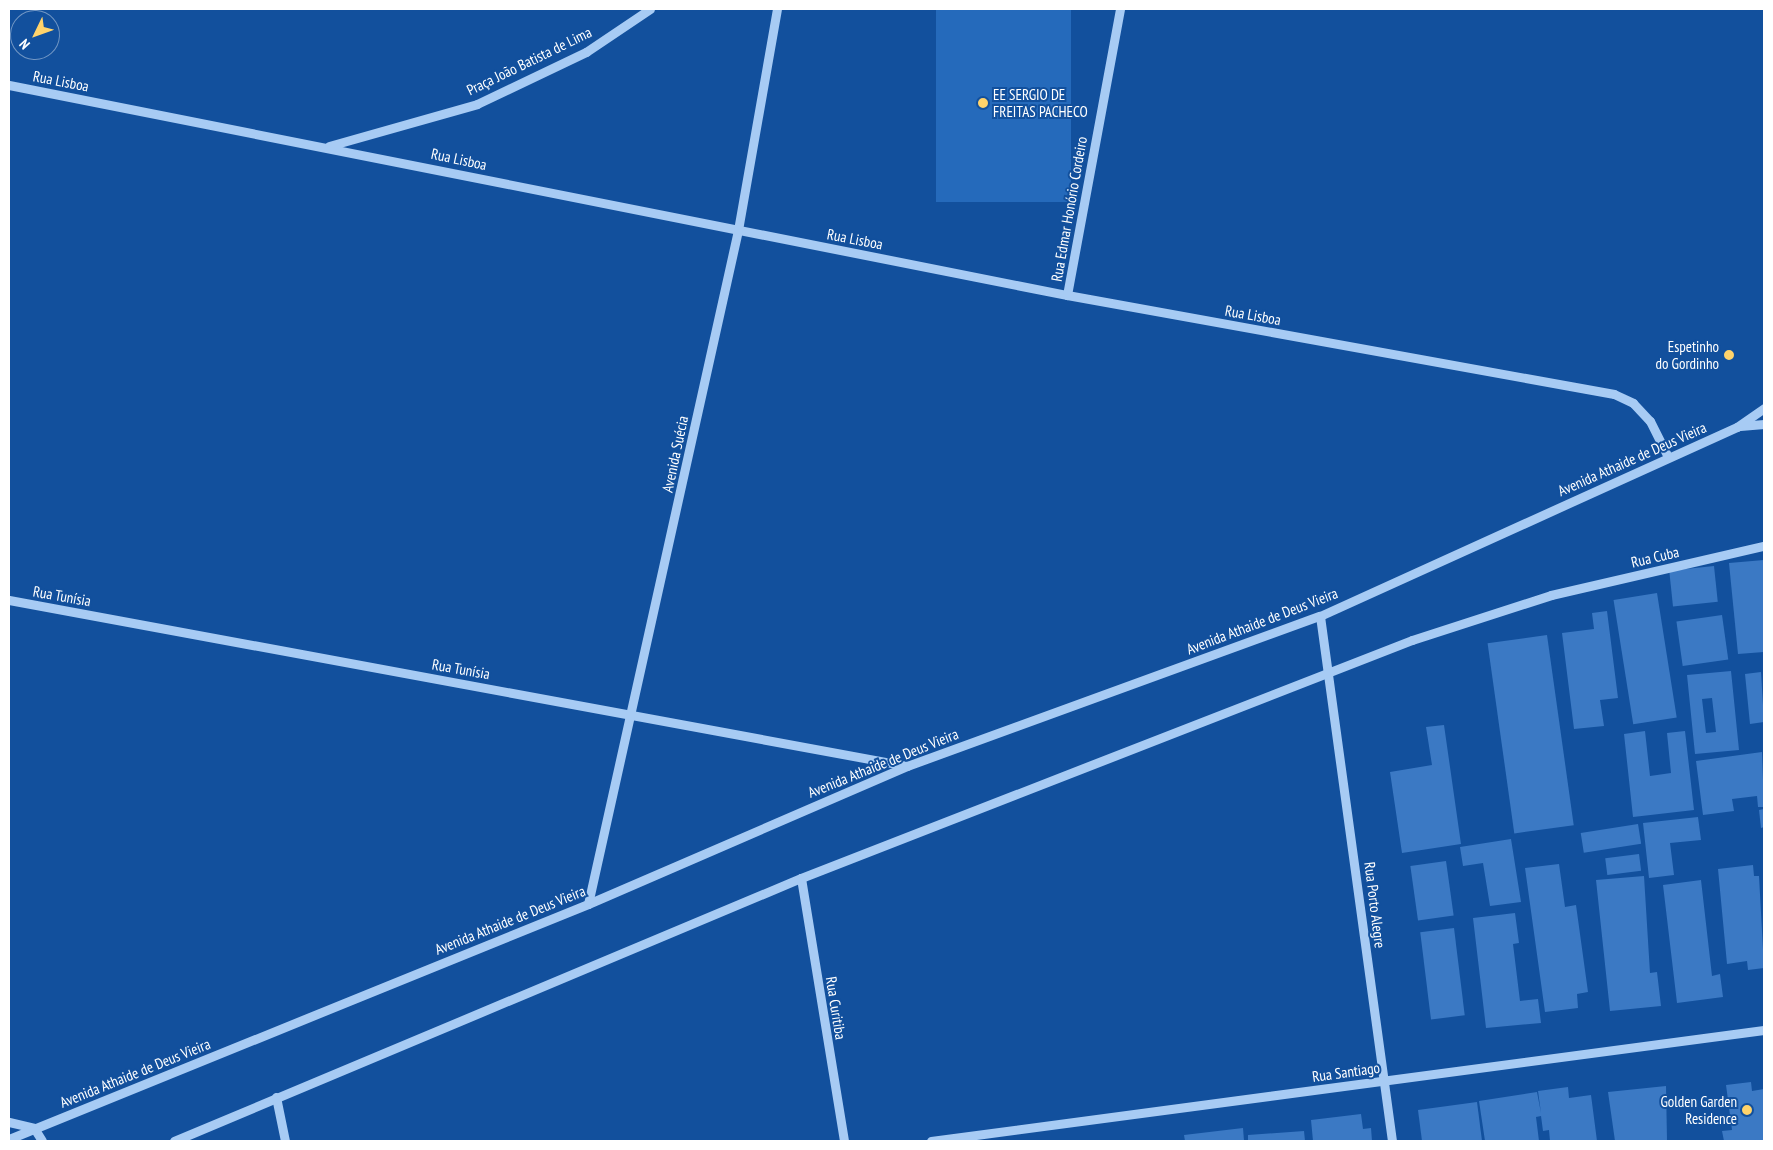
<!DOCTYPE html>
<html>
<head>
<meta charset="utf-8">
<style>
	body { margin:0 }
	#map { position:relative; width:1773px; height:1150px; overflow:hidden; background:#12509d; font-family:"PT Sans Narrow",sans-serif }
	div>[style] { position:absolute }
	.green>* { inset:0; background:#256abb; transform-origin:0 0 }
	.building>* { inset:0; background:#3b79c4; transform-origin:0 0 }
	.minor>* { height:9px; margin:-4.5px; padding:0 4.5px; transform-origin:4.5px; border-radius:4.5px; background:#a7cbf4 }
	.dots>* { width:14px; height:14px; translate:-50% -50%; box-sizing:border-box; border:2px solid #12509d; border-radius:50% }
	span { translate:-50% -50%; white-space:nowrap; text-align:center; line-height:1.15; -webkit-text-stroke:4px #12509d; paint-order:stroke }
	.street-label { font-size:15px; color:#fff }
	.poi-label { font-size:15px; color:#fff }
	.left { translate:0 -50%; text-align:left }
	.right { translate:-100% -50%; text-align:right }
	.frame { position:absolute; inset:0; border:10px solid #fff; pointer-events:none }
	.north { position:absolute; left:10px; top:10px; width:50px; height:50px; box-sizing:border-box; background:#12509d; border:1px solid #7196c4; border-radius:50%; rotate:228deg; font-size:14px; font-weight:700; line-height:20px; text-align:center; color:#fff }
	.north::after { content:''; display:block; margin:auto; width:18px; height:22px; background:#ffd36b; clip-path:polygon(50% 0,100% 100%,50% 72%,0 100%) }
</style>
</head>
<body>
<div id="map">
	<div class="green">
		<div style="left:936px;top:9px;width:135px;height:193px"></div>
	</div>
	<div class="building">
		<div style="clip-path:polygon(1764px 560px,1764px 652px,1738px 654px,1729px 563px)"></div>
		<div style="left:1714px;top:566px;width:36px;height:45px;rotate:84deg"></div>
		<div style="left:1657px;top:593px;width:126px;height:44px;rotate:81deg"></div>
		<div style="clip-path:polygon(1607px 611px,1618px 698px,1600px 700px,1604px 726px,1574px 729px,1562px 633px,1594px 629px,1592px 613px)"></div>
		<div style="left:1722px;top:615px;width:45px;height:46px;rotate:82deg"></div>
		<div style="left:1547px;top:635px;width:192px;height:60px;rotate:82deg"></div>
		<div style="clip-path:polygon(evenodd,1731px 671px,1739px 750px,1695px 754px,1687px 675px,1731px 671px,1712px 698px,1716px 732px,1706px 733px,1702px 699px,1712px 698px)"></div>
		<div style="clip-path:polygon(1761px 672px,1764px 722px,1750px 724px,1745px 674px)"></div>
		<div style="clip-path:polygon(1444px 725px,1461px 844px,1402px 853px,1390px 772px,1432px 765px,1426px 727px)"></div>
		<div style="clip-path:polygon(1645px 731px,1650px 776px,1671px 773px,1667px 733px,1685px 731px,1694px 810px,1633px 817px,1624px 734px)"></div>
		<div style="clip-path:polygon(1762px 752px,1764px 807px,1758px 807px,1757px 796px,1732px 799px,1734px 811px,1703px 815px,1696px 761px)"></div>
		<div style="clip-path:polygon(1764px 809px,1764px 827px,1761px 828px,1759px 810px)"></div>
		<div style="clip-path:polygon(1698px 817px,1701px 840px,1670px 843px,1674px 875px,1649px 878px,1643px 823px)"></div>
		<div style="left:1638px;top:824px;width:20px;height:58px;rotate:81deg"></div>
		<div style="clip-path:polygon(1511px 839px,1521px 902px,1490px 906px,1483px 863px,1463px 866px,1460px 847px)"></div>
		<div style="left:1639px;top:854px;width:17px;height:34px;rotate:83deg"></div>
		<div style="left:1446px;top:861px;width:55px;height:36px;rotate:82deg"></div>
		<div style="clip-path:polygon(1559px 864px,1565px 907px,1576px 905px,1588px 992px,1577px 994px,1578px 1008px,1545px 1012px,1525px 868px)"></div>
		<div style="clip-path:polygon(1753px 865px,1754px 876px,1759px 876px,1764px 968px,1748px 970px,1747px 961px,1727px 964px,1718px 869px)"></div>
		<div style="clip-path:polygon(1644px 876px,1650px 973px,1657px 972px,1661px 1006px,1610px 1011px,1596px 880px)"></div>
		<div style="clip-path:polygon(1701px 880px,1712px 976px,1720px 974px,1723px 997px,1677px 1003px,1663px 885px)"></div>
		<div style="clip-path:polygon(1515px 913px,1519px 943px,1513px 944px,1520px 1001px,1538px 999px,1541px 1023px,1486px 1028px,1473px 918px)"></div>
		<div style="left:1454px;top:928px;width:88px;height:34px;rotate:83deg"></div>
		<div style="clip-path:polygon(1751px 1082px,1752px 1091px,1764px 1089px,1764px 1141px,1724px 1141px,1722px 1131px,1732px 1130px,1726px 1085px)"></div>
		<div style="clip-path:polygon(1666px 1086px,1667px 1141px,1615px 1141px,1608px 1092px)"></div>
		<div style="clip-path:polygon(1568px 1087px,1569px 1098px,1591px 1095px,1597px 1141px,1550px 1141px,1549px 1130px,1543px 1131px,1541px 1116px,1536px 1117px,1539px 1141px,1485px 1141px,1479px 1101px,1537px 1092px,1541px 1113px,1538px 1091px)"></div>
		<div style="clip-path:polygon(1477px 1102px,1482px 1141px,1422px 1141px,1418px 1110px)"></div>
		<div style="clip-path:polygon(1361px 1114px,1363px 1129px,1371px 1128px,1372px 1141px,1313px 1141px,1311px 1120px)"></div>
		<div style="clip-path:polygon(1243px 1128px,1244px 1141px,1185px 1141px,1184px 1135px)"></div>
		<div style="clip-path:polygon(1304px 1131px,1305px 1141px,1248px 1141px,1248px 1135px)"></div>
	</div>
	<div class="minor">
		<div style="left:9px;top:85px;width:1079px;rotate:11.23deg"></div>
		<div style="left:1067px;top:295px;width:556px;rotate:10.26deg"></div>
		<div style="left:1614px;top:394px;width:21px;rotate:25deg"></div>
		<div style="left:1633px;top:403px;width:25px;rotate:47deg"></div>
		<div style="left:1650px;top:421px;width:40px;rotate:63.4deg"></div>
		<div style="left:329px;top:146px;width:154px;rotate:-15.8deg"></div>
		<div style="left:477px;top:104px;width:121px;rotate:-25.5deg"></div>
		<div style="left:586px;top:52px;width:77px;rotate:-33.9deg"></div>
		<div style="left:1067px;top:295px;width:291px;rotate:-79.5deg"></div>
		<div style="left:1740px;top:426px;width:24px;rotate:-5deg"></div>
		<div style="left:9px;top:600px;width:913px;rotate:10.47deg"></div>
		<div style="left:1320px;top:616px;width:530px;rotate:82.19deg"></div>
		<div style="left:801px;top:878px;width:266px;rotate:80.7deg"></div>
		<div style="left:588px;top:904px;width:690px;rotate:-77.45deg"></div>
		<div style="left:738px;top:230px;width:224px;rotate:-80deg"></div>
		<div style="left:276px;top:1097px;width:45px;rotate:78.4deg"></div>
		<div style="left:9px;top:1122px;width:26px;rotate:13deg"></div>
		<div style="left:34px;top:1128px;width:15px;rotate:58deg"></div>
		<div style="left:9px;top:1139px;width:625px;rotate:-22.09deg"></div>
		<div style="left:588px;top:904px;width:348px;rotate:-23.4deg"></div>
		<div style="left:907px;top:766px;width:439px;rotate:-20deg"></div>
		<div style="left:1320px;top:616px;width:458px;rotate:-24.4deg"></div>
		<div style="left:1737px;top:427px;width:33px;rotate:-35deg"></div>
		<div style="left:174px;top:1141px;width:680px;rotate:-22.76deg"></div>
		<div style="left:801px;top:878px;width:656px;rotate:-21.28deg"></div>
		<div style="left:1412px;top:640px;width:146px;rotate:-17.9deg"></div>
		<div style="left:1551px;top:595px;width:219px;rotate:-13deg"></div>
		<div style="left:931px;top:1141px;width:840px;rotate:-7.59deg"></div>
	</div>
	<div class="dots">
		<div style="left:983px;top:103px;background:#ffd36b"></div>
		<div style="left:1729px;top:355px;background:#ffd36b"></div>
		<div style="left:1747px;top:1110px;background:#ffd36b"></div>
	</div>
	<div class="street-label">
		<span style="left:529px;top:61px;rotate:-26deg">Praça João Batista de Lima</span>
		<span style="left:61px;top:81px;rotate:11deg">Rua Lisboa</span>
		<span style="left:459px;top:159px;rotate:12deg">Rua Lisboa</span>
		<span style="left:1069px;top:209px;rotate:-80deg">Rua Edmar Honório Cordeiro</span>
		<span style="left:855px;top:239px;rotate:11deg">Rua Lisboa</span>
		<span style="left:1253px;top:315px;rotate:10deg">Rua Lisboa</span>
		<span style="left:675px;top:454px;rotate:-78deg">Avenida Suécia</span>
		<span style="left:1632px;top:459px;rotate:-24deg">Avenida Athaide de Deus Vieira</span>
		<span style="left:1655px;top:557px;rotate:-13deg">Rua Cuba</span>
		<span style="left:62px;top:596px;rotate:10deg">Rua Tunísia</span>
		<span style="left:1262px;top:621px;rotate:-21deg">Avenida Athaide de Deus Vieira</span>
		<span style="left:461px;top:669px;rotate:10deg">Rua Tunísia</span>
		<span style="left:883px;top:763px;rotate:-22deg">Avenida Athaide de Deus Vieira</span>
		<span style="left:1375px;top:905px;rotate:83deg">Rua Porto Alegre</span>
		<span style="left:510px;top:920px;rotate:-22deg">Avenida Athaide de Deus Vieira</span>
		<span style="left:836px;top:1008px;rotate:81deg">Rua Curitiba</span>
		<span style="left:1346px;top:1072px;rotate:-8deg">Rua Santiago</span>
		<span style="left:135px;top:1073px;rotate:-22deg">Avenida Athaide de Deus Vieira</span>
	</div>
	<div class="poi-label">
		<span class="left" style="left:993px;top:103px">EE SERGIO DE<br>FREITAS PACHECO</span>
		<span class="right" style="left:1719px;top:355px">Espetinho<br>do Gordinho</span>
		<span class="right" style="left:1737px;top:1110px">Golden Garden<br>Residence</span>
	</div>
	<div class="frame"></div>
	<div class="north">N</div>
</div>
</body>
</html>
